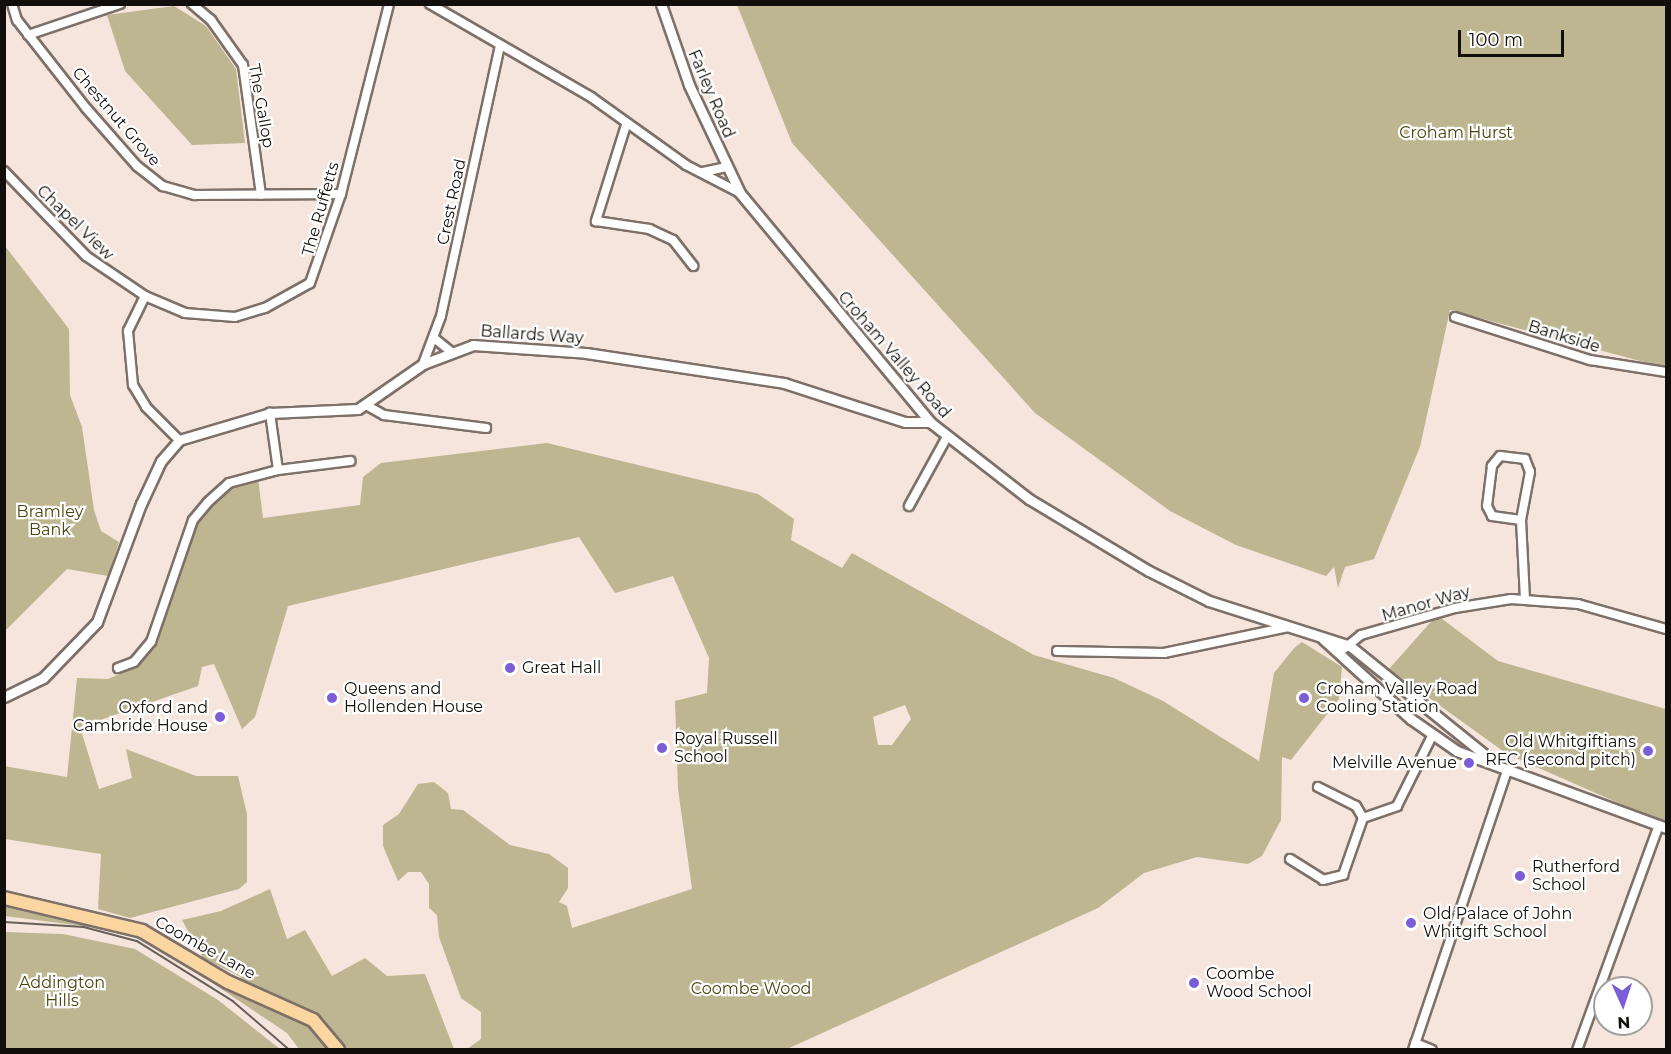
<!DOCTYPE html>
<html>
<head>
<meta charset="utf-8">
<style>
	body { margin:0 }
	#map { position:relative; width:1671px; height:1054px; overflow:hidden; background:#f5e5dd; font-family:Montserrat,sans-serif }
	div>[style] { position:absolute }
	.green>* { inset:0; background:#bdb691 }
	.roads { filter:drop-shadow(2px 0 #7d7068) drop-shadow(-2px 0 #7d7068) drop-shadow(0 2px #7d7068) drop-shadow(0 -2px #7d7068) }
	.minor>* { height:8px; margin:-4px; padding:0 4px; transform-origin:4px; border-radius:4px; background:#fff }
	.tertiary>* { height:9px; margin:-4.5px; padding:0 4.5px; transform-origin:4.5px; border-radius:4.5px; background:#fff }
	.primary>* { height:12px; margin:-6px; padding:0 6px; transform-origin:6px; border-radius:6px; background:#fbd6a1 }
	.tram>* { height:1.5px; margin:-0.75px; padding:0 0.75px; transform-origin:0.75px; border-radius:0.75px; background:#675f5a }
	.dots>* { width:16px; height:16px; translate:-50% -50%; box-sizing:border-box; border:3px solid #fff; border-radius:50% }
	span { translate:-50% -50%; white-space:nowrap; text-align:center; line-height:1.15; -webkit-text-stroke:4.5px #fff; paint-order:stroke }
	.street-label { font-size:16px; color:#120e0b }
	.park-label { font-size:16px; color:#4d4410 }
	.poi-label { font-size:16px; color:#120e0b }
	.left { translate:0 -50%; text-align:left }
	.right { translate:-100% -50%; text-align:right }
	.frame { position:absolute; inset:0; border:6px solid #120e0b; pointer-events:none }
	.north { position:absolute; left:1593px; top:976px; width:60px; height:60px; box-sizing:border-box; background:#fff; border:2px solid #a09f9d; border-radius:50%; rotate:177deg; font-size:16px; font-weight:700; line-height:24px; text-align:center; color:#120e0b }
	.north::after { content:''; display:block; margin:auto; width:21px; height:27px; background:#7c5dd8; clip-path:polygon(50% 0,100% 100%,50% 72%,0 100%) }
	.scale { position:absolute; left:1458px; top:30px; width:106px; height:27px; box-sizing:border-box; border:3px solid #120e0b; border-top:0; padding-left:8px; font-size:18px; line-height:21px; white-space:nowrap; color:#120e0b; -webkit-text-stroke:4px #fff; paint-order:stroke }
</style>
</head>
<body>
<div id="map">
	<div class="green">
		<div style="clip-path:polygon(737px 5px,1666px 5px,1666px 368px,1450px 310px,1420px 447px,1374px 559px,1345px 567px,1338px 588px,1334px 567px,1326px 576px,1236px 545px,1170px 511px,1035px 413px,792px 143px)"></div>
		<div style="clip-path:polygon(174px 6px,206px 26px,236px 69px,245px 143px,192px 145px,125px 71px,107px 15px)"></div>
		<div style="clip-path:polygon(5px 246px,69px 329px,70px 395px,82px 427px,94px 510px,101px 531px,119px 542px,108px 576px,67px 569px,5px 631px)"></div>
		<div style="clip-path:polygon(evenodd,547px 443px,758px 494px,794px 519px,791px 540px,842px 568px,852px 553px,1034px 655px,1114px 678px,1163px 701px,1259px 761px,1274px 673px,1294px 648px,1302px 642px,1342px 667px,1339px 699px,1291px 760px,1282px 757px,1281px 820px,1262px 856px,1248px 864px,1197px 857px,1144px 873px,1098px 908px,787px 1049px,467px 1049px,481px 1039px,481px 1012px,461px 998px,439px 937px,437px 915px,429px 908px,429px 884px,421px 872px,408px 872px,398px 881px,383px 846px,383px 825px,399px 814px,418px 784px,434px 782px,448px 793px,451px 809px,463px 810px,510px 845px,549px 854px,568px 868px,568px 888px,559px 902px,567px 906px,572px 928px,692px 889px,678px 789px,675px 701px,707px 693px,709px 658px,673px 576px,615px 593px,579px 537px,288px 606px,255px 717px,242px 729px,214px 664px,202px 667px,198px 686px,80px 727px,99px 789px,132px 778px,126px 749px,196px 776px,238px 776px,247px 814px,247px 882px,239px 889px,130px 918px,98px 909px,101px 854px,5px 839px,4px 766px,67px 777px,77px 678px,108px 679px,136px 667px,155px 646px,198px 523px,231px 487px,258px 478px,263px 518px,360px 505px,363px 477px,381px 463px,547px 443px,905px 705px,911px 719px,892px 745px,878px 745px,873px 717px,905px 705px)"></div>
		<div style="clip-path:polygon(1437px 615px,1498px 661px,1666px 709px,1666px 824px,1507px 754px,1389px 669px)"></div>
		<div style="clip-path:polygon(270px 889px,287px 939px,305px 930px,332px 976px,365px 958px,387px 976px,425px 974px,454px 1049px,345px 1049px,313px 1012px,238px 981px,241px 977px,203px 958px,182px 920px,221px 911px)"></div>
		<div style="clip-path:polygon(6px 903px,137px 933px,5px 916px)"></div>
		<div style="clip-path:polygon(5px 932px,63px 934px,135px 949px,218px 1000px,280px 1049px,5px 1049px)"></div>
		<div style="clip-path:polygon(142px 936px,238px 995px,312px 1026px,332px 1049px,299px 1049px,287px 1033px)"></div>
	</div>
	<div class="roads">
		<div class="minor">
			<div style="left:12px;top:4px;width:17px;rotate:73deg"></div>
			<div style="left:17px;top:20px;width:112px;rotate:51.9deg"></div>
			<div style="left:86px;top:108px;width:77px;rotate:48.7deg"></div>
			<div style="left:137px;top:166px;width:33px;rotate:38deg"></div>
			<div style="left:163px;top:186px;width:33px;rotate:16deg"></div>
			<div style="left:195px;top:195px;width:146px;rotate:-0.4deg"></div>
			<div style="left:192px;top:4px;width:25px;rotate:40deg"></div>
			<div style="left:211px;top:20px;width:55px;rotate:54.6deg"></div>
			<div style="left:243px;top:65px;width:131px;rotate:82.1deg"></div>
			<div style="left:430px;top:4px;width:186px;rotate:30deg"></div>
			<div style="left:591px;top:97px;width:117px;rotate:35.6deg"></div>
			<div style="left:686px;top:165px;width:61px;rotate:27.4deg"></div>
			<div style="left:28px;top:35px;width:97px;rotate:-18.6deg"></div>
			<div style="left:626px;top:125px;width:101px;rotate:107.4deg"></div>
			<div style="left:596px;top:221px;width:54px;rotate:8.6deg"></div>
			<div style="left:649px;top:229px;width:26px;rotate:25deg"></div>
			<div style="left:673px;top:240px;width:33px;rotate:52deg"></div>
			<div style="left:4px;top:171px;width:118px;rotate:46deg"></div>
			<div style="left:86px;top:256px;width:71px;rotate:34.1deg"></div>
			<div style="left:145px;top:296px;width:39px;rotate:116deg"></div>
			<div style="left:128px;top:331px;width:54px;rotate:84.7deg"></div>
			<div style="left:133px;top:385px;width:26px;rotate:59deg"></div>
			<div style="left:146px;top:407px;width:47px;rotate:45deg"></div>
			<div style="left:703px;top:172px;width:24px;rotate:-12deg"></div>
			<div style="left:145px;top:296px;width:43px;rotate:23deg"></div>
			<div style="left:185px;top:313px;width:50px;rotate:4.6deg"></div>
			<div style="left:235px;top:317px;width:31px;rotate:-17deg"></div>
			<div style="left:265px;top:308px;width:51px;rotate:-29.1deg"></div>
			<div style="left:310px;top:283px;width:94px;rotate:-70.8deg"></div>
			<div style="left:341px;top:194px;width:196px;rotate:-75.8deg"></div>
			<div style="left:1455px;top:317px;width:142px;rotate:17.7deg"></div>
			<div style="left:1590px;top:360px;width:77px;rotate:9deg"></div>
			<div style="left:434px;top:338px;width:22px;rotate:39deg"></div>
			<div style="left:423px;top:364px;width:51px;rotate:-69.4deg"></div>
			<div style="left:441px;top:316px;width:277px;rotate:-77.7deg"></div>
			<div style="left:366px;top:405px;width:21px;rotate:29deg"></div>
			<div style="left:384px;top:415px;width:103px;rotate:7.3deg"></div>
			<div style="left:278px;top:470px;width:73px;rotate:-7.1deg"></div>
			<div style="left:909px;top:506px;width:79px;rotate:-61.2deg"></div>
			<div style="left:1521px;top:520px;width:49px;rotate:-79.4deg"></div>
			<div style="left:1530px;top:472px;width:14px;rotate:-111deg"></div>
			<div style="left:1525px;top:459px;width:25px;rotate:-173deg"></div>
			<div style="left:1500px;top:456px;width:13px;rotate:129deg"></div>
			<div style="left:1492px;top:466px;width:40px;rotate:97.1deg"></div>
			<div style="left:1487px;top:506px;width:11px;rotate:63deg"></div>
			<div style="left:1492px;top:516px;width:29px;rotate:8deg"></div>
			<div style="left:1521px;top:520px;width:79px;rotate:87.1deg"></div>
			<div style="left:1057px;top:651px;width:107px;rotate:1.1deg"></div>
			<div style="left:1164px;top:653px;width:127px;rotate:-11.8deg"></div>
			<div style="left:1340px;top:652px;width:27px;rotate:-39deg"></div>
			<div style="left:1361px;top:635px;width:98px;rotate:-16deg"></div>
			<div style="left:1455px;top:608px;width:57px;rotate:-9.1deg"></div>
			<div style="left:1511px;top:599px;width:67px;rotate:4.3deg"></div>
			<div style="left:1578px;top:604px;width:91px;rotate:15.9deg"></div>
			<div style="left:118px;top:668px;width:17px;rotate:-21deg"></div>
			<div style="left:134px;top:662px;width:26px;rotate:-50deg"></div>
			<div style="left:151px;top:642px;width:129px;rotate:-71deg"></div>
			<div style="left:193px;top:520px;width:23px;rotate:-50deg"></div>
			<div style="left:208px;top:502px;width:28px;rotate:-42deg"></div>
			<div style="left:229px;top:483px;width:51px;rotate:-14.9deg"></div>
			<div style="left:278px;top:470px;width:58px;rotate:-98deg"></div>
			<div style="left:1318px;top:787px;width:42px;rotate:26.6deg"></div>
			<div style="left:1356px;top:806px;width:14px;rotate:60deg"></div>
			<div style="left:1290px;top:859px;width:39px;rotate:32deg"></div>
			<div style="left:1323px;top:880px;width:21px;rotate:-14deg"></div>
			<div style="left:1343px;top:875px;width:60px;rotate:-70.7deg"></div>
			<div style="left:1363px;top:818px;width:36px;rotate:-19deg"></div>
			<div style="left:1397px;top:806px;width:78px;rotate:-63.4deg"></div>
			<div style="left:1415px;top:1043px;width:18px;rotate:22deg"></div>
			<div style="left:1413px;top:1050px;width:295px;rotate:-71.4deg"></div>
			<div style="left:1577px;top:1050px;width:239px;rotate:-70deg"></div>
		</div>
		<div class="tertiary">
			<div style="left:661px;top:4px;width:86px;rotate:70.9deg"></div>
			<div style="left:689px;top:85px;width:119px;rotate:64.7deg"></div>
			<div style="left:740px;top:193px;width:298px;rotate:50.3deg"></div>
			<div style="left:930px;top:422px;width:125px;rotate:37.9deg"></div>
			<div style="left:1029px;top:499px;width:140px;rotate:31deg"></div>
			<div style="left:1149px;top:571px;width:67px;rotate:26.6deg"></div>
			<div style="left:1209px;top:601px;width:148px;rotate:17.7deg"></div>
			<div style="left:1350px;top:646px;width:188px;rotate:38.9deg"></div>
			<div style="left:1323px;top:639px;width:119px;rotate:42.3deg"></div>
			<div style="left:1411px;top:719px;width:56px;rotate:34.8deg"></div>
			<div style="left:1457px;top:751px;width:223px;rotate:20.2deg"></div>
			<div style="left:4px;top:697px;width:43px;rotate:-26deg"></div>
			<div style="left:43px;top:678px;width:78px;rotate:-46deg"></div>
			<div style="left:97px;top:622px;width:126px;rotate:-69.6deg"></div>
			<div style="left:141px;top:504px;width:47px;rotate:-65.1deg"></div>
			<div style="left:161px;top:461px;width:28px;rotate:-49deg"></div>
			<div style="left:179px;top:440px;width:95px;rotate:-16.5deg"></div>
			<div style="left:270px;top:413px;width:88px;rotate:-2.6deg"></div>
			<div style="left:358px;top:409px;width:79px;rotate:-34.7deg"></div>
			<div style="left:423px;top:364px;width:53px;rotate:-20.8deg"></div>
			<div style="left:473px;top:345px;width:113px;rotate:4deg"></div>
			<div style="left:586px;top:353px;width:200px;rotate:8.6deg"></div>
			<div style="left:784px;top:383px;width:127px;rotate:17.9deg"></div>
			<div style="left:905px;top:422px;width:25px"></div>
		</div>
		<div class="primary">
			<div style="left:4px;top:898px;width:142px;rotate:13.4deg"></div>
			<div style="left:142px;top:931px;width:100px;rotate:30.7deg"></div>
			<div style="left:228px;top:982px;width:93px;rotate:24.1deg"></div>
			<div style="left:313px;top:1020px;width:39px;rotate:50deg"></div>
		</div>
	</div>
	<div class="tram">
		<div style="left:4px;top:922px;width:80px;rotate:3.6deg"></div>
		<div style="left:84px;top:927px;width:55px;rotate:14.8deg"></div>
		<div style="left:137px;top:941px;width:113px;rotate:32deg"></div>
		<div style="left:233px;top:1001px;width:75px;rotate:40.7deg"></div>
	</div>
	<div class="dots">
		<div style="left:510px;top:668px;background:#7c5dd8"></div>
		<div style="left:332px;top:698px;background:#7c5dd8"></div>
		<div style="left:1304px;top:698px;background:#7c5dd8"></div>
		<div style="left:220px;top:717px;background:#7c5dd8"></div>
		<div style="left:662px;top:748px;background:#7c5dd8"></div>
		<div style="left:1648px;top:751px;background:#7c5dd8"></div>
		<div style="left:1469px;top:763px;background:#7c5dd8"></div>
		<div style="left:1520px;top:876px;background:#7c5dd8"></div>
		<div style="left:1411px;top:923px;background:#7c5dd8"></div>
		<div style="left:1194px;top:983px;background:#7c5dd8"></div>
	</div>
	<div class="street-label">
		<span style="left:711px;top:94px;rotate:67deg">Farley Road</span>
		<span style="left:261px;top:106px;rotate:80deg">The Gallop</span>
		<span style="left:116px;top:117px;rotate:49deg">Chestnut Grove</span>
		<span style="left:452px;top:202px;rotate:-78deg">Crest Road</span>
		<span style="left:321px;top:209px;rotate:-74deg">The Ruffetts</span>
		<span style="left:75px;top:223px;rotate:44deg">Chapel View</span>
		<span style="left:532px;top:335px;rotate:4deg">Ballards Way</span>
		<span style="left:1564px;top:337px;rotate:17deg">Bankside</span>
		<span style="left:894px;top:355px;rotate:49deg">Croham Valley Road</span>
		<span style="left:1426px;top:604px;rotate:-16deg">Manor Way</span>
		<span style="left:205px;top:948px;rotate:29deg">Coombe Lane</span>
	</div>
	<div class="park-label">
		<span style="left:1456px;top:133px">Croham Hurst</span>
		<span style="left:50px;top:521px">Bramley<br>Bank</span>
		<span style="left:62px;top:992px">Addington<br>Hills</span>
		<span style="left:751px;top:989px">Coombe Wood</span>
	</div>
	<div class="poi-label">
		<span class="left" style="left:522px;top:668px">Great Hall</span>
		<span class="left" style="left:344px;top:698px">Queens and<br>Hollenden House</span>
		<span class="left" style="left:1316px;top:698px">Croham Valley Road<br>Cooling Station</span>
		<span class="right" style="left:208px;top:717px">Oxford and<br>Cambride House</span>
		<span class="left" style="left:674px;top:748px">Royal Russell<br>School</span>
		<span class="right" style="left:1636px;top:751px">Old Whitgiftians<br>RFC (second pitch)</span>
		<span class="right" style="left:1457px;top:763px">Melville Avenue</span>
		<span class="left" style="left:1532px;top:876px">Rutherford<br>School</span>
		<span class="left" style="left:1423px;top:923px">Old Palace of John<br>Whitgift School</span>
		<span class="left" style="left:1206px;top:983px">Coombe<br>Wood School</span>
	</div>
	<div class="frame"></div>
	<div class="north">N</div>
	<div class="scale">100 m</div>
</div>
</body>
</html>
